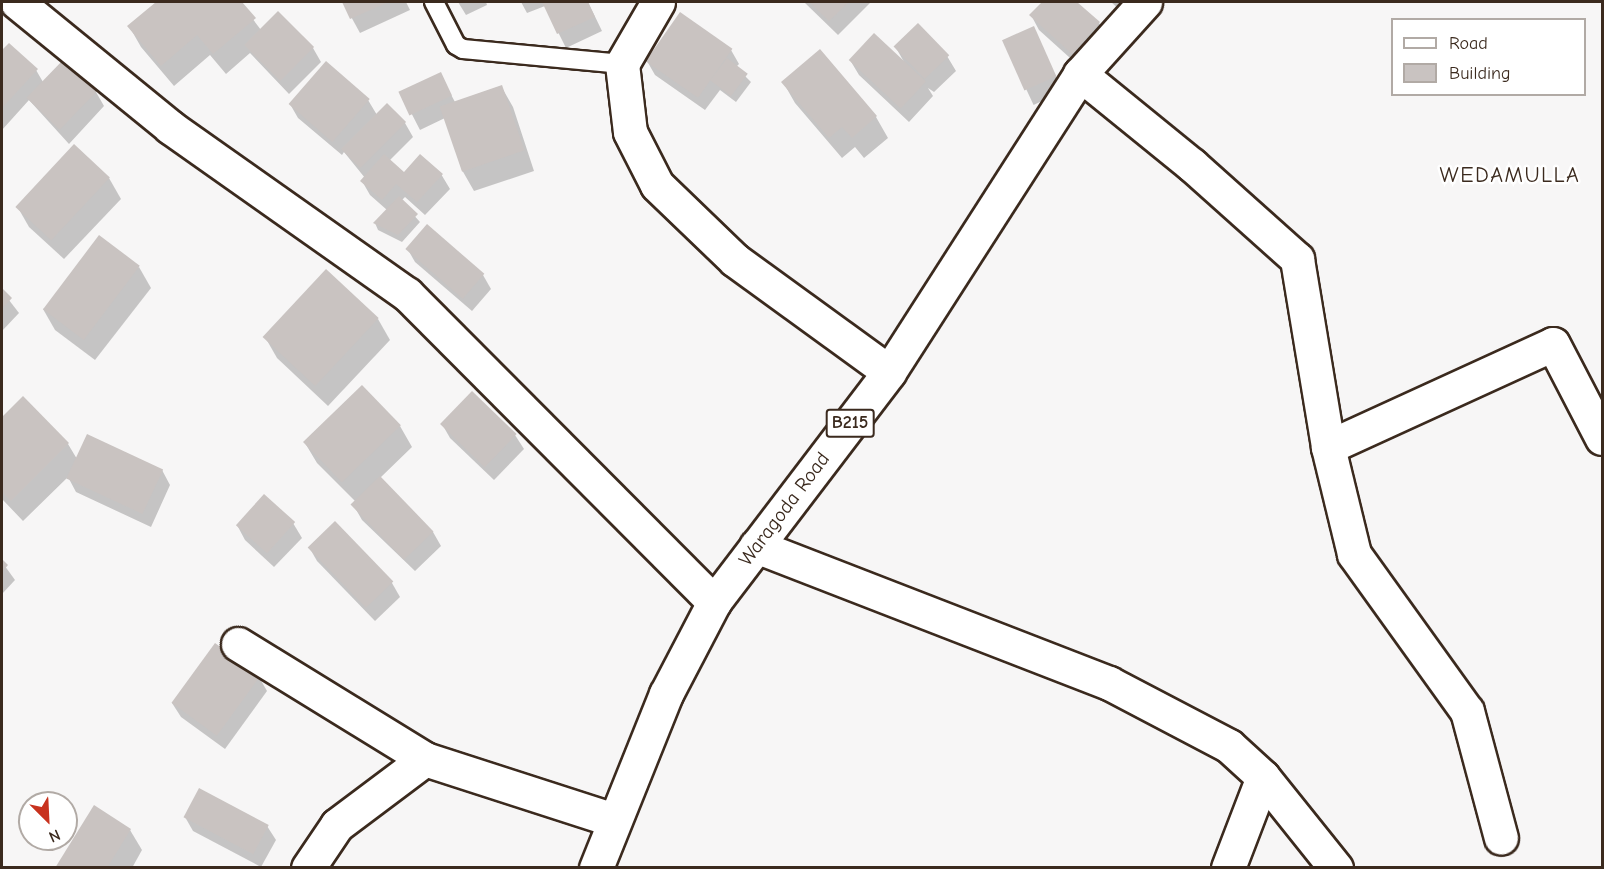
<!DOCTYPE html>
<html>
<head>
<meta charset="utf-8">
<style>
	body { margin:0 }
	#map { position:relative; width:1604px; height:869px; overflow:hidden; background:#f7f6f6; font-family:"Comic Neue",sans-serif }
	div>[style] { position:absolute }
	.shadow>* { inset:0; background:#0003; transform-origin:0 0 }
	.building>* { inset:0; background:#c9c3c1; transform-origin:0 0 }
	.roads { filter:drop-shadow(2px 0 #3b2a1e) drop-shadow(-2px 0 #3b2a1e) drop-shadow(0 2px #3b2a1e) drop-shadow(0 -2px #3b2a1e) }
	.lane>* { height:18px; margin:-9px; padding:0 9px; transform-origin:9px; border-radius:9px; background:#fff }
	.street>* { height:33px; margin:-16.5px; padding:0 16.5px; transform-origin:16.5px; border-radius:16.5px; background:#fff }
	.primary>* { height:33px; margin:-16.5px; padding:0 16.5px; transform-origin:16.5px; border-radius:16.5px; background:#fff }
	span { translate:-50% -50%; white-space:nowrap; text-align:center; line-height:1.15; -webkit-text-stroke:5px #fff; paint-order:stroke }
	.shield-label span { padding:2px 4px; background:#fff; border:2px solid; border-radius:4px; -webkit-text-stroke-width:0 }
	.shield-label { font-size:18px; color:#3b2a1e; font-weight:700 }
	.street-label { font-size:20px; color:#3b2a1e }
	.quarter-label { font-size:22px; color:#3b2a1e; letter-spacing:1.5px }
	.frame { position:absolute; inset:0; border:3px solid #3b2a1e; pointer-events:none }
	.legend { position:absolute; left:1391px; top:18px; width:195px; height:78px; box-sizing:border-box; background:#fff; border:2px solid #b1aaa5; margin:0; padding:8px 10px; list-style:none; font-size:18px; color:#3b2a1e }
	.legend li { display:flex; align-items:center; gap:12px; height:30px }
	.legend b { width:30px; border:2px solid #b1aaa5 }
	.north { position:absolute; left:18px; top:791px; width:60px; height:60px; box-sizing:border-box; background:#fff; border:2px solid #b1aaa5; border-radius:50%; rotate:156deg; font-size:16px; font-weight:700; line-height:24px; text-align:center; color:#3b2a1e }
	.north::after { content:''; display:block; margin:auto; width:21px; height:27px; background:#c8321e; clip-path:polygon(50% 0,100% 100%,50% 72%,0 100%) }
</style>
</head>
<body>
<div id="map">
	<div class="shadow">
		<div style="clip-path:polygon(158px 2px,240px 2px,261px 30px,278px 13px,313px 48px,321px 62px,289px 94px,250px 53px,226px 74px,210px 55px,174px 86px,141px 47px,129px 26px)"></div>
		<div style="clip-path:polygon(343px 2px,406px 2px,410px 10px,360px 33px)"></div>
		<div style="clip-path:polygon(458px 2px,486px 2px,487px 5px,466px 15px)"></div>
		<div style="clip-path:polygon(521px 2px,588px 2px,602px 31px,566px 48px,545px 6px,527px 13px)"></div>
		<div style="clip-path:polygon(804px 2px,871px 2px,838px 35px)"></div>
		<div style="clip-path:polygon(1044px 2px,1075px 2px,1099px 23px,1107px 37px,1080px 67px,1039px 30px,1031px 15px)"></div>
		<div style="clip-path:polygon(1111px 2px,1130px 2px,1121px 11px)"></div>
		<div style="left:1033px;top:28px;width:70px;height:32px;rotate:65deg"></div>
		<div style="clip-path:polygon(9px 45px,36px 70px,43px 82px,64px 61px,96px 92px,104px 106px,69px 144px,29px 100px,2px 130px,2px 53px)"></div>
		<div style="clip-path:polygon(895px 46px,947px 56px,956px 71px,934px 92px,928px 88px,933px 96px,909px 122px,859px 75px,850px 60px,904px 62px)"></div>
		<div style="clip-path:polygon(731px 50px,739px 64px,736px 67px,751px 82px,736px 102px,720px 90px,705px 110px,655px 75px,647px 61px)"></div>
		<div style="clip-path:polygon(440px 74px,455px 102px,501px 86px,513px 107px,534px 171px,474px 191px,462px 170px,445px 118px,420px 130px,401px 93px)"></div>
		<div style="clip-path:polygon(783px 82px,876px 117px,888px 138px,864px 158px,855px 147px,842px 158px,795px 103px)"></div>
		<div style="clip-path:polygon(368px 100px,377px 115px,405px 123px,413px 137px,389px 161px,404px 174px,441px 174px,450px 189px,425px 215px,405px 197px,401px 201px,420px 222px,402px 242px,378px 230px,375px 223px,387px 210px,370px 195px,362px 181px,365px 178px,344px 152px,342px 155px,298px 118px,290px 104px)"></div>
		<div style="clip-path:polygon(109px 178px,121px 199px,64px 259px,29px 227px,17px 206px)"></div>
		<div style="clip-path:polygon(407px 248px,483px 275px,491px 289px,472px 311px,415px 262px)"></div>
		<div style="clip-path:polygon(139px 267px,151px 288px,95px 360px,55px 330px,43px 309px)"></div>
		<div style="clip-path:polygon(2px 291px,19px 313px,2px 331px)"></div>
		<div style="clip-path:polygon(378px 319px,390px 340px,328px 406px,277px 358px,265px 337px)"></div>
		<div style="clip-path:polygon(23px 399px,68px 444px,77px 459px,162px 470px,170px 485px,151px 527px,76px 492px,68px 477px,23px 521px,2px 499px,2px 419px)"></div>
		<div style="clip-path:polygon(442px 424px,515px 435px,524px 449px,494px 480px,450px 438px)"></div>
		<div style="clip-path:polygon(400px 426px,412px 447px,380px 478px,433px 532px,441px 546px,415px 571px,362px 520px,354px 506px,357px 503px,317px 463px,305px 443px)"></div>
		<div style="clip-path:polygon(293px 523px,302px 538px,274px 567px,245px 540px,237px 525px)"></div>
		<div style="clip-path:polygon(335px 523px,392px 583px,400px 597px,375px 621px,317px 561px,309px 547px)"></div>
		<div style="clip-path:polygon(2px 562px,15px 580px,2px 594px)"></div>
		<div style="clip-path:polygon(259px 677px,267px 691px,225px 749px,181px 717px,172px 703px)"></div>
		<div style="clip-path:polygon(185px 817px,267px 826px,276px 840px,261px 867px,193px 831px)"></div>
		<div style="clip-path:polygon(130px 830px,142px 850px,132px 868px,57px 868px)"></div>
	</div>
	<div class="building">
		<div style="clip-path:polygon(156px 2px,242px 2px,256px 18px,213px 54px,197px 35px,161px 66px,127px 26px)"></div>
		<div style="clip-path:polygon(342px 2px,389px 2px,350px 19px)"></div>
		<div style="clip-path:polygon(542px 2px,588px 2px,595px 17px,557px 34px)"></div>
		<div style="clip-path:polygon(809px 2px,849px 2px,829px 21px)"></div>
		<div style="clip-path:polygon(1042px 2px,1077px 2px,1100px 22px,1072px 54px,1029px 15px)"></div>
		<div style="left:278px;top:11px;width:51px;height:48px;rotate:45deg"></div>
		<div style="left:680px;top:12px;width:64px;height:60px;rotate:35deg"></div>
		<div style="left:918px;top:23px;width:45px;height:34px;rotate:46deg"></div>
		<div style="left:1034px;top:26px;width:55px;height:35px;rotate:66deg"></div>
		<div style="left:874px;top:33px;width:71px;height:37px;rotate:43deg"></div>
		<div style="clip-path:polygon(9px 43px,38px 69px,2px 108px,2px 50px)"></div>
		<div style="clip-path:polygon(820px 49px,877px 116px,852px 138px,842px 127px,829px 138px,781px 82px)"></div>
		<div style="left:727px;top:58px;width:26px;height:28px;rotate:37deg"></div>
		<div style="left:64px;top:59px;width:46px;height:54px;rotate:44deg"></div>
		<div style="left:326px;top:61px;width:58px;height:57px;rotate:41deg"></div>
		<div style="left:441px;top:72px;width:26px;height:47px;rotate:65deg"></div>
		<div style="left:502px;top:85px;width:69px;height:66px;rotate:71deg"></div>
		<div style="left:387px;top:103px;width:27px;height:65px;rotate:45deg"></div>
		<div style="left:74px;top:144px;width:49px;height:86px;rotate:43deg"></div>
		<div style="clip-path:polygon(384px 154px,404px 172px,420px 154px,443px 174px,417px 202px,396px 184px,382px 200px,360px 181px)"></div>
		<div style="clip-path:polygon(399px 196px,418px 214px,398px 235px,373px 223px)"></div>
		<div style="left:427px;top:224px;width:76px;height:33px;rotate:41deg"></div>
		<div style="left:99px;top:235px;width:51px;height:93px;rotate:37deg"></div>
		<div style="left:326px;top:269px;width:72px;height:93px;rotate:43deg"></div>
		<div style="clip-path:polygon(2px 288px,12px 298px,2px 309px)"></div>
		<div style="left:362px;top:385px;width:56px;height:82px;rotate:46deg"></div>
		<div style="left:472px;top:391px;width:62px;height:46px;rotate:44deg"></div>
		<div style="clip-path:polygon(23px 396px,69px 443px,11px 501px,2px 492px,2px 417px)"></div>
		<div style="left:87px;top:434px;width:84px;height:49px;rotate:25deg"></div>
		<div style="left:380px;top:476px;width:77px;height:41px;rotate:46deg"></div>
		<div style="left:264px;top:494px;width:42px;height:42px;rotate:42deg"></div>
		<div style="left:335px;top:521px;width:84px;height:38px;rotate:46deg"></div>
		<div style="clip-path:polygon(2px 559px,8px 565px,2px 572px)"></div>
		<div style="left:215px;top:643px;width:56px;height:74px;rotate:36deg"></div>
		<div style="left:199px;top:788px;width:79px;height:33px;rotate:28deg"></div>
		<div style="clip-path:polygon(94px 805px,131px 829px,107px 868px,55px 868px)"></div>
	</div>
	<div class="roads">
		<div class="lane">
			<div style="left:434px;top:2px;width:48px;rotate:62.9deg"></div>
			<div style="left:456px;top:45px;width:8px;rotate:30deg"></div>
			<div style="left:463px;top:49px;width:160px;rotate:5.4deg"></div>
		</div>
		<div class="street">
			<div style="left:17px;top:2px;width:198px;rotate:39.2deg"></div>
			<div style="left:170px;top:127px;width:290px;rotate:35.2deg"></div>
			<div style="left:407px;top:294px;width:435px;rotate:45.1deg"></div>
			<div style="left:658px;top:2px;width:72px;rotate:120.1deg"></div>
			<div style="left:622px;top:64px;width:68px;rotate:83.3deg"></div>
			<div style="left:630px;top:132px;width:59px;rotate:63deg"></div>
			<div style="left:657px;top:185px;width:108px;rotate:43.9deg"></div>
			<div style="left:735px;top:260px;width:190px;rotate:36deg"></div>
			<div style="left:1080px;top:74px;width:144px;rotate:39.1deg"></div>
			<div style="left:1192px;top:165px;width:141px;rotate:41.8deg"></div>
			<div style="left:1297px;top:259px;width:191px;rotate:80.6deg"></div>
			<div style="left:1328px;top:447px;width:247px;rotate:-24.6deg"></div>
			<div style="left:1553px;top:344px;width:106px;rotate:62.5deg"></div>
			<div style="left:1328px;top:447px;width:110px;rotate:76.3deg"></div>
			<div style="left:1354px;top:554px;width:193px;rotate:54.3deg"></div>
			<div style="left:1467px;top:711px;width:131px;rotate:75deg"></div>
			<div style="left:756px;top:546px;width:379px;rotate:21.2deg"></div>
			<div style="left:1109px;top:683px;width:136px;rotate:27.7deg"></div>
			<div style="left:1229px;top:746px;width:46px;rotate:42.4deg"></div>
			<div style="left:1263px;top:777px;width:117px;rotate:51.3deg"></div>
			<div style="left:238px;top:644px;width:220px;rotate:31.6deg"></div>
			<div style="left:425px;top:759px;width:199px;rotate:17.9deg"></div>
			<div style="left:308px;top:868px;width:52px;rotate:-56deg"></div>
			<div style="left:337px;top:825px;width:110px;rotate:-36.9deg"></div>
			<div style="left:1228px;top:868px;width:97px;rotate:-69deg"></div>
		</div>
		<div class="primary">
			<div style="left:596px;top:868px;width:188px;rotate:-68.1deg"></div>
			<div style="left:666px;top:694px;width:104px;rotate:-62.4deg"></div>
			<div style="left:714px;top:602px;width:289px;rotate:-52.7deg"></div>
			<div style="left:889px;top:372px;width:354px;rotate:-57.3deg"></div>
			<div style="left:1080px;top:74px;width:97px;rotate:-47.9deg"></div>
		</div>
	</div>
	<div class="shield-label">
		<span style="left:850px;top:423px">B215</span>
	</div>
	<div class="street-label">
		<span style="left:784px;top:509px;rotate:-53deg">Waragoda Road</span>
	</div>
	<div class="quarter-label">
		<span style="left:1510px;top:176px">WEDAMULLA</span>
	</div>
	<div class="frame"></div>
	<ul class="legend">
	<li><b style="height:8px;background:#fff"></b>Road</li>
	<li><b style="height:16px;background:#c9c3c1"></b>Building</li>
	</ul>
	<div class="north">N</div>
</div>
</body>
</html>
